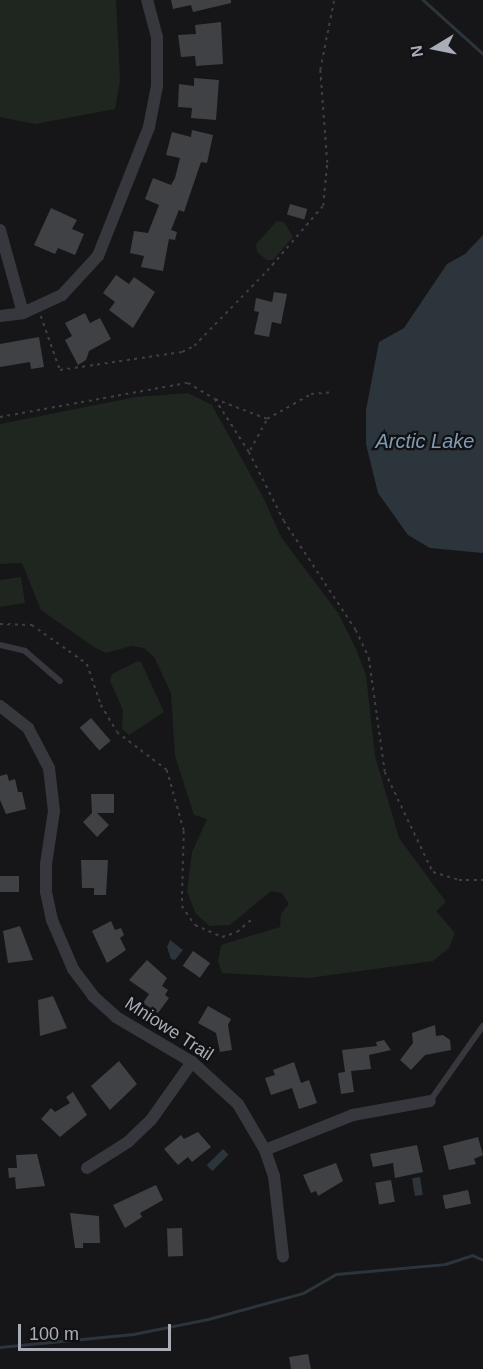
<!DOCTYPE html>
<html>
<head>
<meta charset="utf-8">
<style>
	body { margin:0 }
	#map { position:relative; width:483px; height:1369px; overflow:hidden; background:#161618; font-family:Helvetica,sans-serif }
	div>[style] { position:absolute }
	.green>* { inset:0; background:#1e261f }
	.water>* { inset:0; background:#2c353c; transform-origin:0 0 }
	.stream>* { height:3px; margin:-1.5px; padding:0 1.5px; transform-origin:1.5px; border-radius:1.5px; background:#2c353c }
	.building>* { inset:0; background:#404145; transform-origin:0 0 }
	.path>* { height:1.5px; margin-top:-0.75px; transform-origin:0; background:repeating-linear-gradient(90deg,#3d3f44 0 3px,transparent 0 7.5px) }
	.lane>* { height:6px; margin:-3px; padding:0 3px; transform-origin:3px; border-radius:3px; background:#37383d }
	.street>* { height:12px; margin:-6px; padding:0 6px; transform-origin:6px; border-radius:6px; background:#37383d }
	span { translate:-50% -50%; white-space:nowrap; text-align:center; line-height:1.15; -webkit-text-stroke:4.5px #111113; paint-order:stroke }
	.street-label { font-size:18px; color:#a8adb8 }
	.water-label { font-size:20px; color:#7f9bb3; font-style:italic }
	.north { position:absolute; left:405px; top:18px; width:60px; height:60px; -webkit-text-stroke:4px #111113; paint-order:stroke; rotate:260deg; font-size:16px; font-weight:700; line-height:24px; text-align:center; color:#a8adb8 }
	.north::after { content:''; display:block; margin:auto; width:21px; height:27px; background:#a8adb8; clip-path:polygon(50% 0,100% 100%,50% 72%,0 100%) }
	.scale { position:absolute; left:18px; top:1324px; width:153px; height:27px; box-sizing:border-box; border:3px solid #a8adb8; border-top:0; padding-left:8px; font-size:18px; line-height:21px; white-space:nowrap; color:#a8adb8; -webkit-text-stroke:4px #111113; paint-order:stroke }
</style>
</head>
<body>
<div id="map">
	<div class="green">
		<div style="clip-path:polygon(0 0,116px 0,120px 81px,115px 109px,35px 124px,0 117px)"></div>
		<div style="clip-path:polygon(277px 221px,284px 222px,293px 237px,273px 260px,267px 260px,257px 252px,256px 244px)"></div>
		<div style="clip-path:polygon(188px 393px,212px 405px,264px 499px,281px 537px,338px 613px,356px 649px,366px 675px,375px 756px,399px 838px,446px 902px,436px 911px,455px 933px,449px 948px,433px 961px,309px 978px,222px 973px,218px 961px,221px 945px,280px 927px,281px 914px,289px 904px,282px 893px,271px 891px,230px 925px,210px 926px,196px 914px,187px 892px,192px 852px,207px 819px,194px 815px,175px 756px,171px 693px,154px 657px,144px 648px,131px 646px,106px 653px,94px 647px,41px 610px,22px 563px,0 564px,0 424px,136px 397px)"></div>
		<div style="clip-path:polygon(21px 577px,25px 603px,0 607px,0 580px)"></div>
		<div style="clip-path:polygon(138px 661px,141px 662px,164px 712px,129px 735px,122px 729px,123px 710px,110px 681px,112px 674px)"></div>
	</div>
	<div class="water">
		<div style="clip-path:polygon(483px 235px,483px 553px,430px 548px,408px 535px,378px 493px,366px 444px,366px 410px,379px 342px,404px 328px,447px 264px,465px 254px)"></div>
		<div style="clip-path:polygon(170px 940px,183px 950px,175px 960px,171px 959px,167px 947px)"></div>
		<div style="left:223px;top:1149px;width:8px;height:23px;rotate:45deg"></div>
		<div style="left:420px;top:1177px;width:18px;height:8px;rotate:81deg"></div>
	</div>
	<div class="stream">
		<div style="left:423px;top:0;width:81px;rotate:42deg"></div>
		<div style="left:0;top:1347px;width:134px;rotate:-5.6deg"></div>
		<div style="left:133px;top:1334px;width:76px;rotate:-11.3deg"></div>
		<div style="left:208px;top:1319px;width:98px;rotate:-15.3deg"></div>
		<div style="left:303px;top:1293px;width:38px;rotate:-30deg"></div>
		<div style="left:336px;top:1274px;width:109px;rotate:-5.2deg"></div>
		<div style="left:445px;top:1264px;width:28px;rotate:-18deg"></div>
		<div style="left:472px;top:1255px;width:12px;rotate:24deg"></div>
	</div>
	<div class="building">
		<div style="clip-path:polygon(171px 0,231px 0,231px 3px,193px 12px,191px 5px,173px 9px)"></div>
		<div style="clip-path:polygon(221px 22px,223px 64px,196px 66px,195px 56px,181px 57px,178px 35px,196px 34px,195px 25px)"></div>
		<div style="clip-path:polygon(194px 78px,219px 80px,216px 120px,191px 118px,192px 108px,178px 107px,179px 84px,194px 86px)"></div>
		<div style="clip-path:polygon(192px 130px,213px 135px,207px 163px,201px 162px,184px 212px,179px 210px,171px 230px,177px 232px,175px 240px,169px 239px,163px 271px,141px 267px,144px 256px,130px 253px,134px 231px,148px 233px,159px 205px,145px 199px,153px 178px,171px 185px,175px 178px,180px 158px,166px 155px,172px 132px,191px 137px)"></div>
		<div style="left:290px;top:204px;width:18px;height:11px;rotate:16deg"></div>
		<div style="clip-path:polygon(51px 208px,77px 220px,72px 229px,84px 234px,75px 255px,58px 248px,55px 254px,34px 245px)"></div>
		<div style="clip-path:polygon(116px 275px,129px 284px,134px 277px,155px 292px,133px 328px,109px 310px,115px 302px,103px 293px)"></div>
		<div style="clip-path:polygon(274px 292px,287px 294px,281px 324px,272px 322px,269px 337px,254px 334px,259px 312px,254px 311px,256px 298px,272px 302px)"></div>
		<div style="clip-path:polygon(85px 313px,90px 323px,100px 318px,111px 339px,89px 351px,86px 360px,78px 365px,65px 340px,72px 336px,65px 323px)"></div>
		<div style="clip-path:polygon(39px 337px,44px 367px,31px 369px,30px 362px,0 367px,0 344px)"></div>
		<div style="left:91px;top:718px;width:30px;height:15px;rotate:49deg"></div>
		<div style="clip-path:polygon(7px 774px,9px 781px,15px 779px,18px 792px,22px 792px,26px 809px,6px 814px,0 800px,0 776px)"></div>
		<div style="clip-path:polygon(91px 794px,114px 794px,114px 813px,97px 813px,109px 825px,97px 837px,83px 822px,92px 813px)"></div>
		<div style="clip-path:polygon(81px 860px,108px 860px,106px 895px,94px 895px,94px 888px,82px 888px)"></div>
		<div style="left:0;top:876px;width:19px;height:16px"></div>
		<div style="clip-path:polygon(111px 921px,115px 930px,121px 928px,124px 935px,120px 938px,126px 950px,107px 963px,92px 931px)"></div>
		<div style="clip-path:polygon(20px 926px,33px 960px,8px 963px,3px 931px)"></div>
		<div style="left:193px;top:951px;width:21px;height:18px;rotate:35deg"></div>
		<div style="clip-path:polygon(147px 960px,167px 978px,162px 986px,168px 990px,165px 995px,169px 998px,158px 1013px,143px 1003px,149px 994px,129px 980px)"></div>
		<div style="clip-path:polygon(53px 996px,67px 1028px,40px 1036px,38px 1000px)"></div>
		<div style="clip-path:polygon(208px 1006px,231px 1019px,228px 1025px,232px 1050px,220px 1052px,216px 1033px,198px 1023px)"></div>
		<div style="clip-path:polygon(435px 1025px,436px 1036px,443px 1035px,450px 1040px,451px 1050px,425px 1055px,411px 1070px,400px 1060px,413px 1043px,412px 1033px)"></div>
		<div style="clip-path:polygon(384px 1040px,391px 1050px,369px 1055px,371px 1069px,351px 1071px,354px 1092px,341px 1094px,338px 1073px,345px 1072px,342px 1050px,377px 1046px,376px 1042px)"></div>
		<div style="clip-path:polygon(119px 1061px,137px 1084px,110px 1110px,91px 1086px)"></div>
		<div style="clip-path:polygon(294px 1062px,301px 1083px,309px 1080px,317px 1103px,299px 1109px,292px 1088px,271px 1095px,265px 1078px,275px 1075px,273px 1070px)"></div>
		<div style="clip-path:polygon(73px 1092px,87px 1115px,60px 1137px,41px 1119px,51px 1108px,55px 1112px,70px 1103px,66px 1097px)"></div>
		<div style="clip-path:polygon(198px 1132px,211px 1147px,192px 1162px,188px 1157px,178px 1165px,164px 1149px,181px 1135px,184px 1139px)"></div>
		<div style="clip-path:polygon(478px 1137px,483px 1155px,474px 1159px,476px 1164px,449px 1170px,443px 1146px)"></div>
		<div style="clip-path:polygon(417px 1145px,423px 1172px,395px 1178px,393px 1163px,373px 1167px,370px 1154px)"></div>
		<div style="clip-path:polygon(37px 1154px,45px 1186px,16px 1189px,15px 1177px,9px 1178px,8px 1168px,17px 1168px,16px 1155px)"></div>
		<div style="clip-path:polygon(336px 1163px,343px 1181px,318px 1196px,316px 1191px,311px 1193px,303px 1175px)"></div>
		<div style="left:391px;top:1180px;width:22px;height:16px;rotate:80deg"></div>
		<div style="clip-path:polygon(156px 1185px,163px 1200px,140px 1213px,142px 1217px,125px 1228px,113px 1205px)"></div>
		<div style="left:468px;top:1190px;width:14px;height:26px;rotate:78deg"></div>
		<div style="clip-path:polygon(70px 1213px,99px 1216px,100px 1243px,83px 1243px,83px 1248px,75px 1248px)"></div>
		<div style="left:182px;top:1228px;width:28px;height:15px;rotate:88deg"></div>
		<div style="clip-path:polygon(308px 1354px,311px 1369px,291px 1369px,289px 1357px)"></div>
	</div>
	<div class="path">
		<div style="left:41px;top:316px;width:57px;rotate:70.6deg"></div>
		<div style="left:60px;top:370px;width:123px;rotate:-8.4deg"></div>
		<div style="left:182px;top:352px;width:13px;rotate:-27deg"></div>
		<div style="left:194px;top:346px;width:105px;rotate:-45.8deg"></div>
		<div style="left:267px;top:271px;width:86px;rotate:-49.3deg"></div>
		<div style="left:323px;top:206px;width:43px;rotate:-84.7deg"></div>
		<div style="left:327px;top:163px;width:93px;rotate:-94.3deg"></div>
		<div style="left:320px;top:70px;width:71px;rotate:-78.7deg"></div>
		<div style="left:215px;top:399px;width:56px;rotate:21deg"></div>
		<div style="left:0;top:417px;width:191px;rotate:-10.3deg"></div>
		<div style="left:188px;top:383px;width:31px;rotate:31deg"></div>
		<div style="left:215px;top:399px;width:63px;rotate:57.3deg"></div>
		<div style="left:249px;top:452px;width:77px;rotate:63.1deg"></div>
		<div style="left:284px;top:521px;width:131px;rotate:56.6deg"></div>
		<div style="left:356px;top:630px;width:31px;rotate:65deg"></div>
		<div style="left:369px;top:658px;width:115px;rotate:82deg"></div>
		<div style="left:385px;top:772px;width:111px;rotate:64.4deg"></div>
		<div style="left:433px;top:872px;width:27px;rotate:17deg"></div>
		<div style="left:459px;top:880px;width:24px"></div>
		<div style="left:250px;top:450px;width:35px;rotate:-61deg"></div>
		<div style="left:267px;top:419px;width:51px;rotate:-29.6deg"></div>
		<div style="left:311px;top:394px;width:21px;rotate:-5deg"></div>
		<div style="left:0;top:624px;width:32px;rotate:2deg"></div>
		<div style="left:32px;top:625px;width:67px;rotate:35.3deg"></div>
		<div style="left:87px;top:664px;width:43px;rotate:71.1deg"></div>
		<div style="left:101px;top:705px;width:31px;rotate:59deg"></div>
		<div style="left:117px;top:732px;width:63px;rotate:37.2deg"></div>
		<div style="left:167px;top:770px;width:63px;rotate:74.4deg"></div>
		<div style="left:184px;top:831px;width:75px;rotate:91.5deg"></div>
		<div style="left:182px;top:906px;width:23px;rotate:56deg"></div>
		<div style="left:195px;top:925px;width:30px;rotate:24deg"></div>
		<div style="left:222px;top:937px;width:16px;rotate:-18deg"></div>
		<div style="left:237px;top:932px;width:18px;rotate:-41deg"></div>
	</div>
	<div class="lane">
		<div style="left:0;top:645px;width:26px;rotate:13deg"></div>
		<div style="left:25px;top:651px;width:46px;rotate:40.6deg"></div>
		<div style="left:430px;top:1101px;width:92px;rotate:-54.8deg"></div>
	</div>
	<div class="street">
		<div style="left:0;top:230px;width:86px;rotate:74.5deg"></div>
		<div style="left:0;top:316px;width:23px;rotate:-7deg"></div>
		<div style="left:23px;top:313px;width:43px;rotate:-24.8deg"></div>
		<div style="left:62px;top:295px;width:53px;rotate:-47.3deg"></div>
		<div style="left:98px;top:256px;width:139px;rotate:-68.4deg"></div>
		<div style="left:149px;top:127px;width:42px;rotate:-79deg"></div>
		<div style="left:157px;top:86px;width:49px;rotate:-90deg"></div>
		<div style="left:157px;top:37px;width:38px;rotate:-105deg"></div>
		<div style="left:0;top:706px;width:36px;rotate:38deg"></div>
		<div style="left:28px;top:728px;width:45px;rotate:62.3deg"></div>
		<div style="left:49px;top:768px;width:43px;rotate:83.4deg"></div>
		<div style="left:54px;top:811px;width:54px;rotate:98.6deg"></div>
		<div style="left:46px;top:864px;width:28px;rotate:90deg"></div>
		<div style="left:46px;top:892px;width:29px;rotate:78deg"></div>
		<div style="left:52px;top:920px;width:53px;rotate:66.8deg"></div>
		<div style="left:73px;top:969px;width:34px;rotate:53deg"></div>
		<div style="left:93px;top:996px;width:31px;rotate:42deg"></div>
		<div style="left:116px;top:1017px;width:88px;rotate:30.6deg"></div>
		<div style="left:192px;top:1062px;width:62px;rotate:42.4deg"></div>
		<div style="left:238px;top:1104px;width:53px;rotate:59.6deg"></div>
		<div style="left:265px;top:1150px;width:28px;rotate:71deg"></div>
		<div style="left:274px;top:1176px;width:81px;rotate:83.6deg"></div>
		<div style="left:265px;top:1150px;width:95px;rotate:-21.7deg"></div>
		<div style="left:353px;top:1115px;width:78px;rotate:-10.3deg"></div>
		<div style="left:87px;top:1168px;width:49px;rotate:-32.4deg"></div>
		<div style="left:128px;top:1142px;width:32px;rotate:-44deg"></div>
		<div style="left:151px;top:1120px;width:71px;rotate:-54.7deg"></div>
	</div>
	<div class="street-label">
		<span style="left:169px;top:1029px;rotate:33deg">Mniowe Trail</span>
	</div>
	<div class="water-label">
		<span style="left:425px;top:441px">Arctic Lake</span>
	</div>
	<div class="north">N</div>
	<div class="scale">100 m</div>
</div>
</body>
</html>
